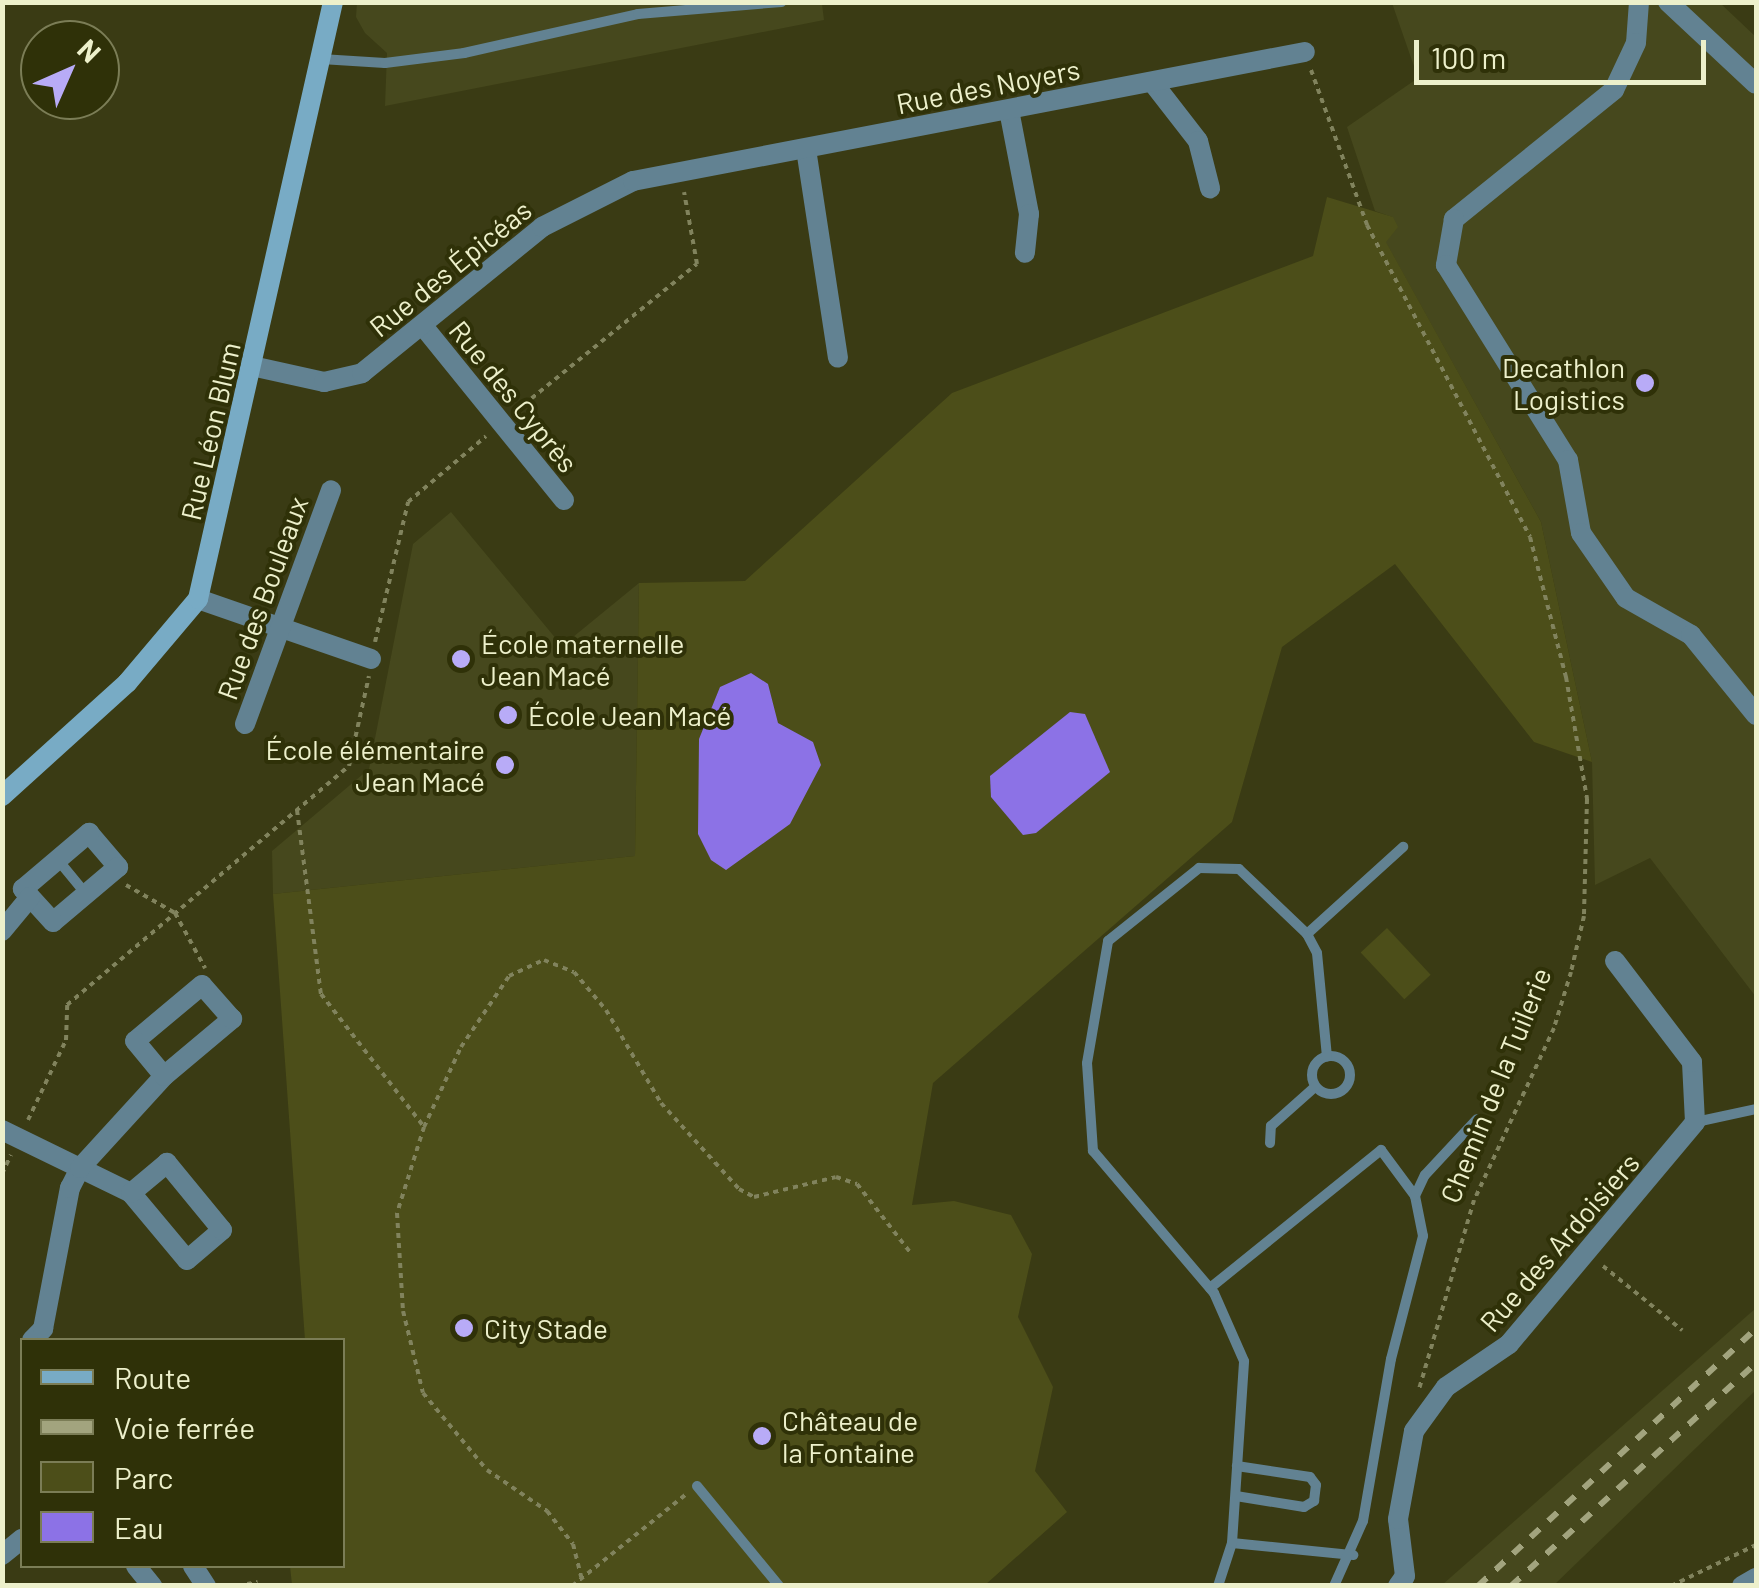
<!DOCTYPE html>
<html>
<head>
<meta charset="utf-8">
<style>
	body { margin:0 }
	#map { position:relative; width:1759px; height:1588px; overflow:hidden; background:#3a3b14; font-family:Barlow,sans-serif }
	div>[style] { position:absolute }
	.built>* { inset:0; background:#46481d }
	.green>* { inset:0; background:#4c4e19; transform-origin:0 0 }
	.water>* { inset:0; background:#8c72e6 }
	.path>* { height:4px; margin-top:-2px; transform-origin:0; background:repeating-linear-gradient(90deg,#81835d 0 5px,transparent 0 10px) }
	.lane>* { height:10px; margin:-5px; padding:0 5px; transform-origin:5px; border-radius:5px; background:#628292 }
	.lane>.ring { margin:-5px; padding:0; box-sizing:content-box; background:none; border:10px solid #628292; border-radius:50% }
	.street>* { height:20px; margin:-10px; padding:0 10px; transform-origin:10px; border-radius:10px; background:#628292 }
	.secondary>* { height:20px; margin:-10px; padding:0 10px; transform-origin:10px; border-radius:10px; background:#78abc5 }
	.rail>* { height:6px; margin-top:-3px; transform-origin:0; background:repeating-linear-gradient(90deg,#a2a47e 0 12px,transparent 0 24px) }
	.dots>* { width:28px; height:28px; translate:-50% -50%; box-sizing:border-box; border:5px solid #2f3108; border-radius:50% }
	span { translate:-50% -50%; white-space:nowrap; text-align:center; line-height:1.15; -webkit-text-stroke:8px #2f3108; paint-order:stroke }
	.street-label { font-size:28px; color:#edf0cb }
	.poi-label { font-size:28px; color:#edf0cb }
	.right { translate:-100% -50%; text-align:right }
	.left { translate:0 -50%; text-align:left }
	.frame { position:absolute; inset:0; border:5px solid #edf0cb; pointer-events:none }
	.legend { position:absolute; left:20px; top:1338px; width:325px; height:230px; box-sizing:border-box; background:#2f3108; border:2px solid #7b7d56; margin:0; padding:12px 18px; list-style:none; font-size:30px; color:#edf0cb }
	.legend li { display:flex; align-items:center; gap:20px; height:50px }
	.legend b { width:50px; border:2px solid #7b7d56 }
	.north { position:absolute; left:20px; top:20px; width:100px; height:100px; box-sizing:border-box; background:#2f3108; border:2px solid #7b7d56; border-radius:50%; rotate:45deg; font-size:28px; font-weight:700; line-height:40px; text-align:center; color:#edf0cb }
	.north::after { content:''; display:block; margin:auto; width:35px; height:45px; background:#b8abf7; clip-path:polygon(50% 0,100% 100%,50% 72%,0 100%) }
	.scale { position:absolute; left:1414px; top:40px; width:292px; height:45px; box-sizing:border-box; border:5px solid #edf0cb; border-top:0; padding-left:12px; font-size:30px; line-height:35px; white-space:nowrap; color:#edf0cb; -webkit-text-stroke:8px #2f3108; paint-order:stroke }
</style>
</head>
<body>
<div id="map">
	<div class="built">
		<div style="clip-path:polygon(357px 2px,829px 3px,822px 4px,824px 20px,385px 106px,387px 53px,365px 33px,356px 17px)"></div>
		<div style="clip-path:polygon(1392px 3px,1720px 3px,1756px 37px,1756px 997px,1650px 858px,1595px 885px,1592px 762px,1541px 522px,1385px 241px,1392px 217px,1375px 211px,1347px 127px,1418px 78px)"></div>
		<div style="clip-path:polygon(451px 512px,562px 646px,639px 583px,635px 856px,273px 894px,272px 851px,369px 769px,413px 544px)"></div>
		<div style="clip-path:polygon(1756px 1308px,1756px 1390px,1554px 1585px,1442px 1585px)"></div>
	</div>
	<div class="green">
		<div style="clip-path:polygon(1327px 197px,1393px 217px,1398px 227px,1386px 242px,1541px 522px,1592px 762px,1534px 742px,1395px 564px,1282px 647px,1232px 822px,933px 1083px,912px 1205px,954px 1201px,1011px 1215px,1032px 1254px,1018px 1317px,1053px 1387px,1035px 1471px,1067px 1512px,985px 1585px,292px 1585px,290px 1566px,342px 1566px,342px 1340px,305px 1340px,273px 894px,635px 856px,639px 583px,745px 581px,952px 393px,1313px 256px)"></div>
		<div style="left:1387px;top:928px;width:64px;height:36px;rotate:47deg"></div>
	</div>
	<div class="water">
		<div style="clip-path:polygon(751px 673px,768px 684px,778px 723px,813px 742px,821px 765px,790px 824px,726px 870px,711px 860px,698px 834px,699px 739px,720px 687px)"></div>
		<div style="clip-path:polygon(1070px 712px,1085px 714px,1110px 772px,1036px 833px,1023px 835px,991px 797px,990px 776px)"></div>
	</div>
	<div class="path">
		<div style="left:1311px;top:70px;width:165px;rotate:70.1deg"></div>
		<div style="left:1367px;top:225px;width:352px;rotate:62.4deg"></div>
		<div style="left:1530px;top:537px;width:145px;rotate:75.6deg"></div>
		<div style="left:1566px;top:677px;width:124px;rotate:80.2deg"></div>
		<div style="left:1587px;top:799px;width:117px;rotate:91.5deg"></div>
		<div style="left:1584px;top:916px;width:57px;rotate:103.1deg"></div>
		<div style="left:1571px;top:972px;width:59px;rotate:106.9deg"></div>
		<div style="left:1554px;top:1028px;width:190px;rotate:114.9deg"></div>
		<div style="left:1474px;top:1200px;width:197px;rotate:106.2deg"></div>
		<div style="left:516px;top:411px;width:233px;rotate:-39.1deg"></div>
		<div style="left:697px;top:264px;width:73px;rotate:-100.2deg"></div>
		<div style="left:375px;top:642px;width:144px;rotate:-76.7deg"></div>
		<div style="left:408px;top:502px;width:102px;rotate:-40.2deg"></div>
		<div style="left:297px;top:810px;width:186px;rotate:82.6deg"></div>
		<div style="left:321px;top:994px;width:168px;rotate:52.2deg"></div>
		<div style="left:424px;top:1127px;width:90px;rotate:107.4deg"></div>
		<div style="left:397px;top:1213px;width:98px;rotate:86.5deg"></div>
		<div style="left:403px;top:1311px;width:84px;rotate:76.3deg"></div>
		<div style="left:423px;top:1393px;width:100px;rotate:50.3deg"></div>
		<div style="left:487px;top:1470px;width:73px;rotate:34.3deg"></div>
		<div style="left:547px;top:1511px;width:42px;rotate:51.8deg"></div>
		<div style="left:573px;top:1544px;width:34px;rotate:76deg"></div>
		<div style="left:126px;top:885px;width:56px;rotate:29.7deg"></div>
		<div style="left:175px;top:913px;width:63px;rotate:61.4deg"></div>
		<div style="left:28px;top:1120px;width:89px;rotate:-64.6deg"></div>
		<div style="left:66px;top:1040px;width:35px;rotate:-88deg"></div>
		<div style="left:67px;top:1005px;width:370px;rotate:-40.3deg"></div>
		<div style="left:349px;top:766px;width:92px;rotate:-77.5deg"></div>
		<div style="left:424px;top:1127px;width:88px;rotate:-65.2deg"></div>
		<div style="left:461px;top:1047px;width:86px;rotate:-55.9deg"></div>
		<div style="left:509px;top:976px;width:38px;rotate:-25deg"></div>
		<div style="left:544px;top:960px;width:32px;rotate:22deg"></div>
		<div style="left:574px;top:972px;width:50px;rotate:49.9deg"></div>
		<div style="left:606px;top:1010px;width:108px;rotate:59.4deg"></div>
		<div style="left:661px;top:1103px;width:116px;rotate:47.8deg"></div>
		<div style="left:739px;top:1189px;width:17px;rotate:28deg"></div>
		<div style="left:754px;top:1197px;width:84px;rotate:-13.7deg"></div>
		<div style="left:836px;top:1177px;width:22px;rotate:18deg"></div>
		<div style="left:857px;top:1184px;width:86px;rotate:52.1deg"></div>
		<div style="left:2px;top:1174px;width:21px;rotate:-65deg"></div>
		<div style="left:1603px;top:1266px;width:102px;rotate:39deg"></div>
		<div style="left:237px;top:1586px;width:21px;rotate:-11deg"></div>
		<div style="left:572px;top:1586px;width:145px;rotate:-38.8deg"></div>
		<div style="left:1671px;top:1586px;width:94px;rotate:-25.8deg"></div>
	</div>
	<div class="lane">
		<div style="left:321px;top:59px;width:64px;rotate:3.6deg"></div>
		<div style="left:385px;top:63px;width:80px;rotate:-7.2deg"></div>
		<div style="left:464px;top:53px;width:178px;rotate:-12.6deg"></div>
		<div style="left:638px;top:14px;width:144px;rotate:-4.8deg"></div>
		<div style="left:58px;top:860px;width:44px;rotate:50.5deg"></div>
		<div style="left:1307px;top:934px;width:130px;rotate:-42.2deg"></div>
		<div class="ring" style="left:1312px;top:1056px;width:28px;height:28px"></div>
		<div style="left:1696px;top:1122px;width:61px;rotate:-12.2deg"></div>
		<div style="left:1270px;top:1143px;width:17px;rotate:-87deg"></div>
		<div style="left:1271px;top:1126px;width:59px;rotate:-41.6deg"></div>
		<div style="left:1210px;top:1288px;width:220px;rotate:-38.9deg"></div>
		<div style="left:1381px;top:1150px;width:57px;rotate:53.5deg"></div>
		<div style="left:697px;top:1486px;width:129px;rotate:50.6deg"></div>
		<div style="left:1236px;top:1496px;width:69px;rotate:9.2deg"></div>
		<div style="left:1304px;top:1507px;width:12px;rotate:-31deg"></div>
		<div style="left:1314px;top:1501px;width:16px;rotate:-83deg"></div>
		<div style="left:1316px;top:1485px;width:10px;rotate:-127deg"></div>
		<div style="left:1310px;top:1477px;width:74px;rotate:-171.4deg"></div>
		<div style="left:1232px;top:1543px;width:122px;rotate:5.7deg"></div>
		<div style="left:1218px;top:1586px;width:45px;rotate:-72deg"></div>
		<div style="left:1232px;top:1543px;width:182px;rotate:-86.2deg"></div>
		<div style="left:1244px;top:1361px;width:74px;rotate:-113.8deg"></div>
		<div style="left:1214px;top:1293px;width:187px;rotate:-130.4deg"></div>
		<div style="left:1093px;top:1151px;width:88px;rotate:-93.9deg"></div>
		<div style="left:1087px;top:1063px;width:124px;rotate:-80.2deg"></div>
		<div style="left:1108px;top:941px;width:117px;rotate:-38.7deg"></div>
		<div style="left:1199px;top:868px;width:40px;rotate:1.4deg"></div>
		<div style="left:1239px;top:869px;width:94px;rotate:43.7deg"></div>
		<div style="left:1307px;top:934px;width:21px;rotate:62deg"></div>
		<div style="left:1317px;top:953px;width:104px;rotate:84.5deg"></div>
		<div style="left:1334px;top:1586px;width:71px;rotate:-66deg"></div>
		<div style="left:1363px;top:1521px;width:164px;rotate:-80.2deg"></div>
		<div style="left:1391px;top:1359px;width:127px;rotate:-75.4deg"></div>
		<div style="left:1423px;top:1236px;width:41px;rotate:-101.3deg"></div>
		<div style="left:1415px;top:1196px;width:23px;rotate:-65deg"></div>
		<div style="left:1425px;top:1175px;width:76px;rotate:-47.1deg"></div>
	</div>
	<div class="street">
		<div style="left:1639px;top:2px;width:41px;rotate:94.2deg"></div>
		<div style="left:1636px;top:43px;width:52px;rotate:115.1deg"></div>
		<div style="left:1614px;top:90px;width:206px;rotate:141.1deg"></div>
		<div style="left:1454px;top:219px;width:47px;rotate:99.9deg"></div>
		<div style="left:1446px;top:265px;width:230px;rotate:58deg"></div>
		<div style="left:1568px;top:460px;width:74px;rotate:79.9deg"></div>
		<div style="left:1581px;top:533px;width:79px;rotate:55.3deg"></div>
		<div style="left:1626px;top:598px;width:75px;rotate:29.6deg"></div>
		<div style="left:1691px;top:635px;width:103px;rotate:50.9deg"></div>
		<div style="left:1668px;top:2px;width:120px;rotate:43deg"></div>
		<div style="left:1153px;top:83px;width:73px;rotate:52.2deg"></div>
		<div style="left:1198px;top:141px;width:49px;rotate:75.7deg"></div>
		<div style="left:1009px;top:110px;width:106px;rotate:79.1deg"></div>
		<div style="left:1029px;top:214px;width:39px;rotate:96deg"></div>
		<div style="left:806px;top:149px;width:211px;rotate:81.3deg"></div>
		<div style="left:423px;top:326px;width:224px;rotate:51deg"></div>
		<div style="left:252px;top:366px;width:74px;rotate:12.5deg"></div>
		<div style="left:324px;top:382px;width:39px;rotate:-13deg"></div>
		<div style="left:362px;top:373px;width:232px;rotate:-39deg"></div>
		<div style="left:542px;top:227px;width:102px;rotate:-26.8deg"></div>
		<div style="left:633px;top:181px;width:684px;rotate:-10.87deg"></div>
		<div style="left:198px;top:599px;width:183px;rotate:19.1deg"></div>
		<div style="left:245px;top:724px;width:249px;rotate:-69.8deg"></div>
		<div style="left:89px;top:833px;width:45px;rotate:49.5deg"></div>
		<div style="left:118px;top:867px;width:85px;rotate:139.8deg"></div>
		<div style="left:53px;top:922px;width:45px;rotate:-132.3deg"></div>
		<div style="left:23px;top:889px;width:87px;rotate:-40.3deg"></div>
		<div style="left:2px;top:931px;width:44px;rotate:-50.5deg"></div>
		<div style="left:2px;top:1130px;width:144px;rotate:26deg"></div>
		<div style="left:131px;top:1193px;width:87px;rotate:50.1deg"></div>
		<div style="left:187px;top:1260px;width:46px;rotate:-40.6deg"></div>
		<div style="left:222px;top:1230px;width:87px;rotate:-129.4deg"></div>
		<div style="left:167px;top:1163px;width:47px;rotate:140.2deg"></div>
		<div style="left:32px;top:1340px;width:16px;rotate:-45deg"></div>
		<div style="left:43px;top:1329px;width:144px;rotate:-79.2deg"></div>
		<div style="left:70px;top:1188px;width:22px;rotate:-63deg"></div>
		<div style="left:80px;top:1168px;width:125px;rotate:-47.6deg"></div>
		<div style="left:164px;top:1076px;width:89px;rotate:-40deg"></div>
		<div style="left:232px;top:1019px;width:45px;rotate:-131.4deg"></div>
		<div style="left:202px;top:985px;width:87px;rotate:140.1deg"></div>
		<div style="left:135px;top:1041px;width:45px;rotate:50.4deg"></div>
		<div style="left:2px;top:1555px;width:26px;rotate:-39deg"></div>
		<div style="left:136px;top:1566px;width:26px;rotate:51deg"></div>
		<div style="left:193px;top:1566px;width:24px;rotate:57deg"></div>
		<div style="left:1398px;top:1586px;width:12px;rotate:-55deg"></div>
		<div style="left:1405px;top:1576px;width:57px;rotate:-97deg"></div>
		<div style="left:1398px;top:1519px;width:89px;rotate:-79.7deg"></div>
		<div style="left:1414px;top:1431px;width:54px;rotate:-54deg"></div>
		<div style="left:1446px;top:1387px;width:76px;rotate:-34.3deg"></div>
		<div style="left:1509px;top:1344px;width:290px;rotate:-50deg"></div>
		<div style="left:1695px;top:1122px;width:60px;rotate:-92.9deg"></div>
		<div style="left:1692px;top:1062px;width:127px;rotate:-127.3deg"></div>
		<div style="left:1742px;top:1586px;width:16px;rotate:-30deg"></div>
	</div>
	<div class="secondary">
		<div style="left:2px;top:796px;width:169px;rotate:-42.1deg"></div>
		<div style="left:127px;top:683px;width:110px;rotate:-49.8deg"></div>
		<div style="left:198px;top:599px;width:612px;rotate:-77.26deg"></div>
	</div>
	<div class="rail">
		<div style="left:1478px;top:1586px;width:379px;rotate:-42.8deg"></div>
		<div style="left:1511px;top:1586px;width:331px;rotate:-42.3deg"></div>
	</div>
	<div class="dots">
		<div style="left:1645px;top:383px;background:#b8abf7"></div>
		<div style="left:461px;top:659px;background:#b8abf7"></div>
		<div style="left:508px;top:715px;background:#b8abf7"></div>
		<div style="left:505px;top:765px;background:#b8abf7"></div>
		<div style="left:464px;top:1328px;background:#b8abf7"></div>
		<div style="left:762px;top:1436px;background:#b8abf7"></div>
	</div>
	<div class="street-label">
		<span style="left:988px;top:86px;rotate:-11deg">Rue des Noyers</span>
		<span style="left:450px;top:268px;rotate:-39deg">Rue des Épicéas</span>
		<span style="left:514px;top:396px;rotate:51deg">Rue des Cyprès</span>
		<span style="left:210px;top:431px;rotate:-77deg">Rue Léon Blum</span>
		<span style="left:262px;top:598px;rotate:-70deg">Rue des Bouleaux</span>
		<span style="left:1495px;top:1085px;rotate:-68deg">Chemin de la Tuilerie</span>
		<span style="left:1559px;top:1242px;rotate:-49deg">Rue des Ardoisiers</span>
	</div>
	<div class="poi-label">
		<span class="right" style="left:1625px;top:383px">Decathlon<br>Logistics</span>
		<span class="left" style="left:481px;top:659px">École maternelle<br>Jean Macé</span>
		<span class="left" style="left:528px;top:715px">École Jean Macé</span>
		<span class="right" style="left:485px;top:765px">École élémentaire<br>Jean Macé</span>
		<span class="left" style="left:484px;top:1328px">City Stade</span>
		<span class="left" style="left:782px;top:1436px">Château de<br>la Fontaine</span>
	</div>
	<div class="frame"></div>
	<ul class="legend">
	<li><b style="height:12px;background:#78abc5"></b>Route</li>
	<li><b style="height:12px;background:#a2a47e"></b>Voie ferrée</li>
	<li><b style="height:28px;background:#4c4e19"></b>Parc</li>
	<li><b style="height:28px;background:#8c72e6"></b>Eau</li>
	</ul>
	<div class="north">N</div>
	<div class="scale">100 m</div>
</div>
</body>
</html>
